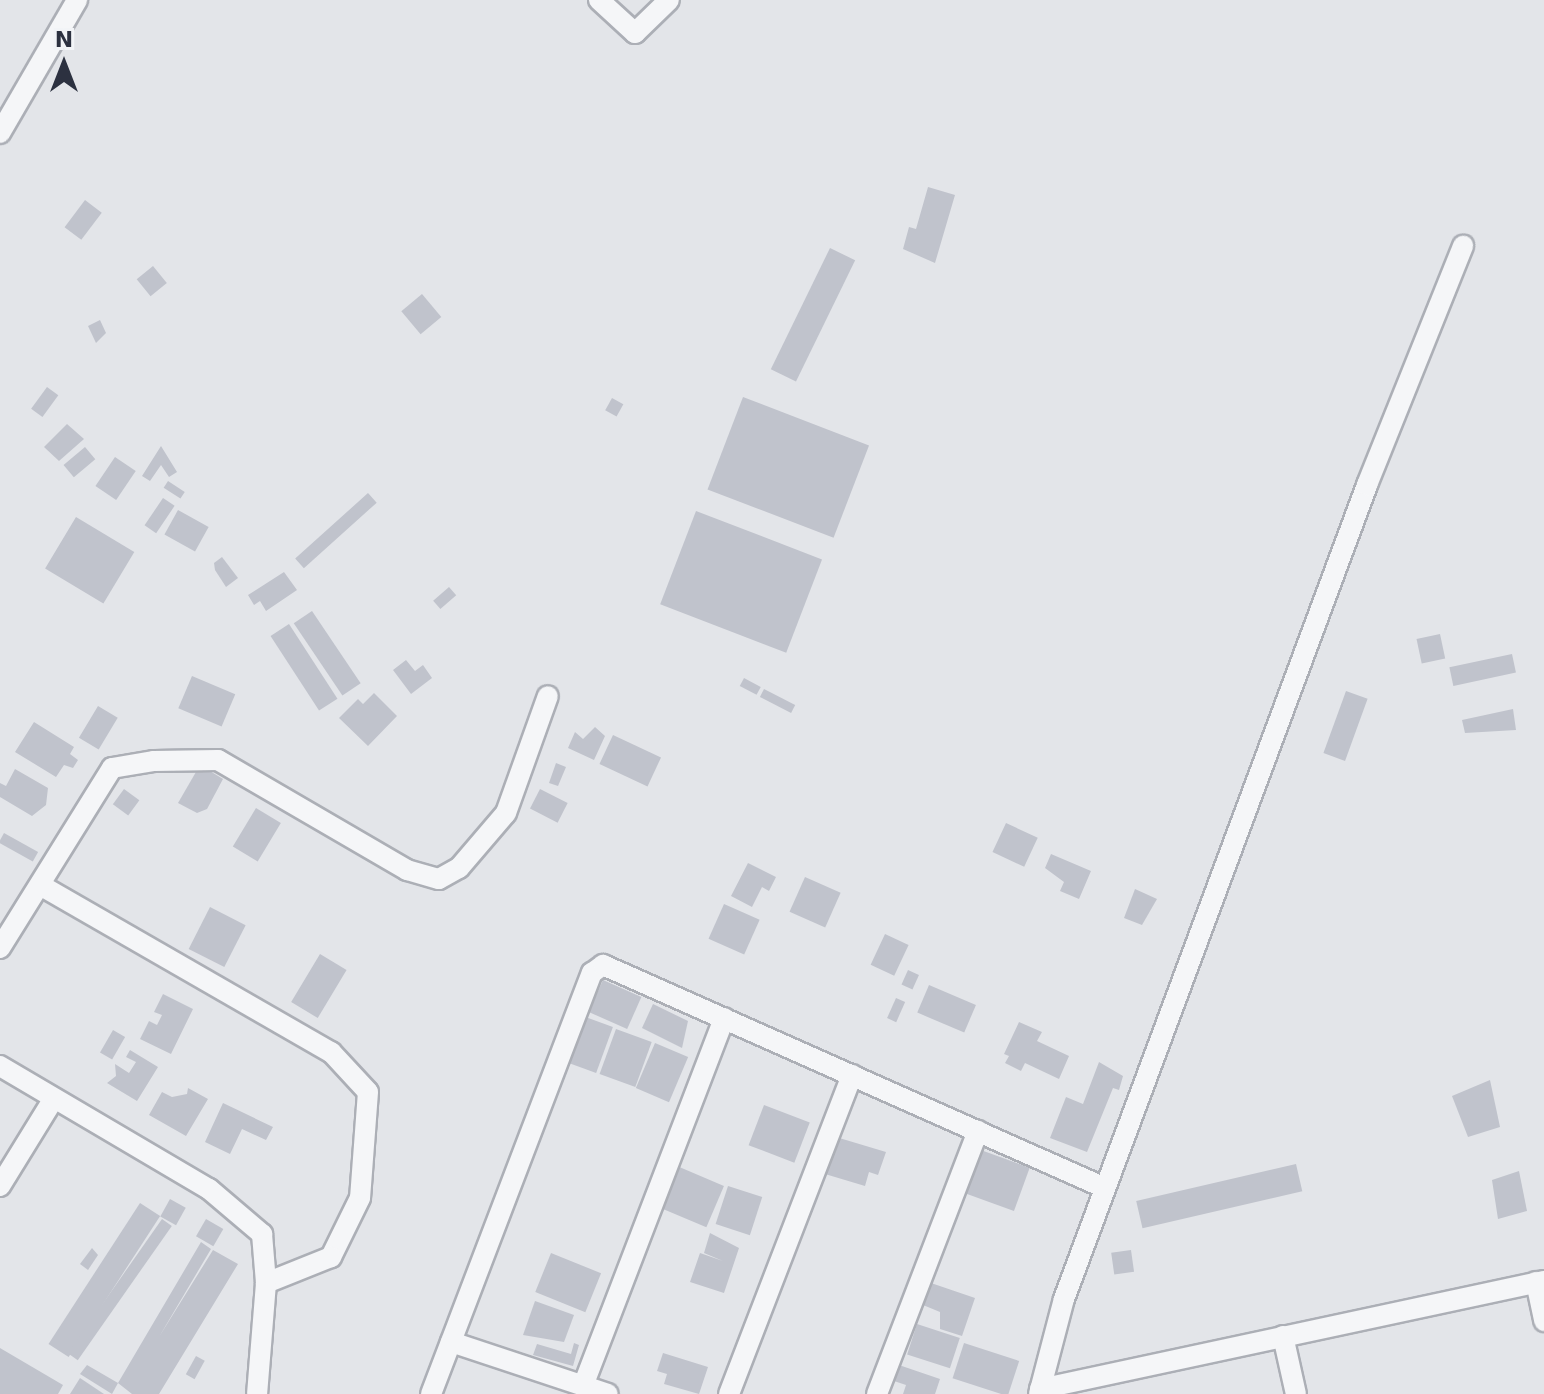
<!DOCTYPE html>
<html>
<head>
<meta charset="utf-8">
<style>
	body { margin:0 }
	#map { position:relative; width:1544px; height:1394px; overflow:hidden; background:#e3e5e9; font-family:"DejaVu Sans",sans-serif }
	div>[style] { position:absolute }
	.building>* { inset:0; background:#c0c3cc; transform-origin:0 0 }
	.roads { filter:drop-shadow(2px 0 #acafb6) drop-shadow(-2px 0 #acafb6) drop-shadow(0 2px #acafb6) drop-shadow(0 -2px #acafb6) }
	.minor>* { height:20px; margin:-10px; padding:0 10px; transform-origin:10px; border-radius:10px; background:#f5f6f8 }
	span { translate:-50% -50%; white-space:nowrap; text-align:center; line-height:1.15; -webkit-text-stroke:6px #f2f4f7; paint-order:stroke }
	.north { position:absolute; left:24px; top:24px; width:80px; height:80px; -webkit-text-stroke:6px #f2f4f7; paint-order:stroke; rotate:0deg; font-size:22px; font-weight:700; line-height:32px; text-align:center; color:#2c3140 }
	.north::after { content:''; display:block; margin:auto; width:28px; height:36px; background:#2c3140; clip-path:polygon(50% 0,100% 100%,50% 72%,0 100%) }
</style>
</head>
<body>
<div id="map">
	<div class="building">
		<div style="clip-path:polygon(928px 187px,955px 195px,935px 263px,903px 249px,909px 227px,916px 229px)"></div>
		<div style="left:85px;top:200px;width:21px;height:34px;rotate:37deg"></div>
		<div style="left:830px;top:248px;width:28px;height:135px;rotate:26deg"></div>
		<div style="left:153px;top:266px;width:22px;height:21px;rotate:51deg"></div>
		<div style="left:422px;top:294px;width:30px;height:27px;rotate:50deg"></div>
		<div style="clip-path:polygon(100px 320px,106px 333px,96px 343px,88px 326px)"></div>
		<div style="left:47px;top:387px;width:14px;height:27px;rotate:36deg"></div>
		<div style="left:743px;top:397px;width:135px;height:99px;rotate:21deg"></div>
		<div style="left:612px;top:398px;width:13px;height:14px;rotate:29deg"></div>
		<div style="clip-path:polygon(67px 424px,84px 439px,59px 461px,44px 447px)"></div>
		<div style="clip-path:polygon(161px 446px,177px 472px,169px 477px,161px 465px,150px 481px,142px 476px)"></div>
		<div style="left:85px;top:447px;width:16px;height:28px;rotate:50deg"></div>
		<div style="left:115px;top:457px;width:25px;height:35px;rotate:34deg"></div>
		<div style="left:168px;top:481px;width:20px;height:8px;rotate:33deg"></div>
		<div style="left:368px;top:493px;width:13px;height:98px;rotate:48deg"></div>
		<div style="left:163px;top:498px;width:14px;height:33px;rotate:34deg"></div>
		<div style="left:178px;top:510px;width:35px;height:28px;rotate:29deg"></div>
		<div style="left:696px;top:511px;width:135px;height:100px;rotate:21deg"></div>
		<div style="left:76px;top:517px;width:68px;height:60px;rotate:31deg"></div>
		<div style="clip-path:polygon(222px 557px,238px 578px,226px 587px,215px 570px,214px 563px)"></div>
		<div style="clip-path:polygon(284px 572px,297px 590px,266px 611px,260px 601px,254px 605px,248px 595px)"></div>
		<div style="left:449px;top:587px;width:11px;height:21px;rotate:49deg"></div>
		<div style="left:312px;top:611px;width:87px;height:22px;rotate:56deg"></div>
		<div style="left:289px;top:624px;width:89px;height:22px;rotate:57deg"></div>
		<div style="left:1440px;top:634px;width:25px;height:24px;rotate:78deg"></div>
		<div style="left:1512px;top:654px;width:19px;height:64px;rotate:78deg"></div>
		<div style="clip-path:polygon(406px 660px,415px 671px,423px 665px,432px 678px,411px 694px,393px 670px)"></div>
		<div style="left:192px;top:676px;width:47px;height:35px;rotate:23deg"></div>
		<div style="left:744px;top:678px;width:19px;height:9px;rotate:28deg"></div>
		<div style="left:764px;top:689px;width:35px;height:9px;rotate:27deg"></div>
		<div style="left:1346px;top:691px;width:23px;height:66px;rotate:20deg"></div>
		<div style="clip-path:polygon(374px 693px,397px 716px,368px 746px,339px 718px,358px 699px,363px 704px)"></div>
		<div style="left:98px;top:706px;width:23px;height:37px;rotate:31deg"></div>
		<div style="clip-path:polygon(1513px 709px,1516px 730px,1465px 733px,1462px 720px)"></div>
		<div style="clip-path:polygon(34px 722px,74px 747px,70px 754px,78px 760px,73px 768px,64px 765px,56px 777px,15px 752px)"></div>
		<div style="clip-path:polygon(595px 727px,605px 736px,594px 760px,568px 748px,575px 732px,583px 739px)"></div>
		<div style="left:613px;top:735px;width:53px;height:32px;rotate:25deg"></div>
		<div style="clip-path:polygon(556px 763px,566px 767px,558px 786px,549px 783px)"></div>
		<div style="clip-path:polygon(200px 765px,223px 779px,207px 809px,197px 813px,178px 803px)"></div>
		<div style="clip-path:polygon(15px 769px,48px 788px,46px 805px,32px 816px,0 797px,0 783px,6px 786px)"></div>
		<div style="left:124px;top:789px;width:19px;height:19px;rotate:36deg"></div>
		<div style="left:540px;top:789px;width:31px;height:22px;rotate:27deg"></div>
		<div style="left:256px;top:808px;width:29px;height:45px;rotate:31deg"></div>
		<div style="left:1006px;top:823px;width:35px;height:32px;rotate:25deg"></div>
		<div style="left:4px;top:833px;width:39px;height:11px;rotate:29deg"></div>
		<div style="clip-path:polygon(1051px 854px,1091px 871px,1079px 899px,1060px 891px,1064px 882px,1045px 868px)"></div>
		<div style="clip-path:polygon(748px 863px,776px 877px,769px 891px,762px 887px,752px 907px,731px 896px)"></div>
		<div style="left:805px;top:877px;width:39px;height:38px;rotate:24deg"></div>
		<div style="clip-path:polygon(1135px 889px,1157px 899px,1142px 925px,1124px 918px)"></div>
		<div style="left:724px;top:904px;width:39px;height:38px;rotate:24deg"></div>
		<div style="left:210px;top:907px;width:40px;height:47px;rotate:27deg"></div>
		<div style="left:885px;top:934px;width:26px;height:34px;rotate:25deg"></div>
		<div style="left:320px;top:954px;width:31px;height:56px;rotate:31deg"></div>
		<div style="left:908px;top:970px;width:12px;height:16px;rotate:24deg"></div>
		<div style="left:603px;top:980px;width:42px;height:35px;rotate:24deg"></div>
		<div style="left:929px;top:985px;width:51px;height:30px;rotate:23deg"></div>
		<div style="clip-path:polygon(163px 994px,193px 1009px,171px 1054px,140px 1039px,149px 1021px,157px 1025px,162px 1015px,154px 1012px)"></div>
		<div style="left:896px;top:998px;width:10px;height:22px;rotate:24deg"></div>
		<div style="clip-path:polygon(653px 1004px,688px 1021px,682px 1048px,642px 1028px)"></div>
		<div style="left:580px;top:1015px;width:35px;height:49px;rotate:20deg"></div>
		<div style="clip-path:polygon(1019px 1022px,1042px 1032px,1037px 1041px,1069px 1056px,1059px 1079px,1025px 1063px,1021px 1071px,1005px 1063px,1009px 1056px,1004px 1054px)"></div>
		<div style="left:616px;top:1029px;width:38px;height:48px;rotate:20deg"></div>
		<div style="left:113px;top:1030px;width:14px;height:26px;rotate:30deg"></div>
		<div style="left:655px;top:1043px;width:36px;height:49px;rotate:23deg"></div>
		<div style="clip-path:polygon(130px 1050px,158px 1067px,137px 1101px,107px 1083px,116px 1076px,115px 1064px,129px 1073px,136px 1062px,126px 1057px)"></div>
		<div style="clip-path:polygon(1099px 1062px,1123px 1076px,1119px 1090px,1113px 1088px,1087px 1152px,1050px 1138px,1066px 1097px,1083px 1104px)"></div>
		<div style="clip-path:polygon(1490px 1080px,1500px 1127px,1468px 1137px,1452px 1096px)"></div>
		<div style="clip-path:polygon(188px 1088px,208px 1099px,186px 1136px,149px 1115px,162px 1092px,172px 1097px,187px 1094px)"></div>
		<div style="clip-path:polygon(223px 1103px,273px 1127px,266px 1140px,242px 1129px,230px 1154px,205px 1142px)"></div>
		<div style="left:764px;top:1105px;width:49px;height:43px;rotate:21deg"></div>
		<div style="clip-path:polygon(836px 1137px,886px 1152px,878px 1175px,869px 1172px,865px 1186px,825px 1174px)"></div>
		<div style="left:978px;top:1149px;width:55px;height:46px;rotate:20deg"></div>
		<div style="left:1296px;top:1164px;width:28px;height:164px;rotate:77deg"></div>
		<div style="left:677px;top:1166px;width:51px;height:45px;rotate:23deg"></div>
		<div style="clip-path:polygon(1519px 1171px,1527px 1211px,1498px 1219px,1492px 1180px)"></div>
		<div style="left:728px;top:1186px;width:36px;height:40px;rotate:18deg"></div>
		<div style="left:170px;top:1199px;width:18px;height:20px;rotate:29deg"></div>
		<div style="left:140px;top:1203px;width:24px;height:168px;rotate:33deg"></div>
		<div style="left:162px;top:1219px;width:12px;height:164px;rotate:35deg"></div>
		<div style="left:206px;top:1219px;width:20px;height:20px;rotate:30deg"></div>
		<div style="clip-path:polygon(710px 1233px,739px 1248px,724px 1293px,690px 1282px,700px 1253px,723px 1261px,704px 1253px)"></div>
		<div style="clip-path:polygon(201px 1242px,211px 1249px,159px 1337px,213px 1250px,238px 1264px,159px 1394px,132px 1394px,118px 1383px)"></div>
		<div style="clip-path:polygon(92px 1248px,98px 1255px,88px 1270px,80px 1264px)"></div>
		<div style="left:1131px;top:1250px;width:22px;height:20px;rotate:82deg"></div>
		<div style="left:551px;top:1253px;width:54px;height:42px;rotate:22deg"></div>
		<div style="clip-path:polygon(931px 1283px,975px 1298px,962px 1336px,940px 1329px,940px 1312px,923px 1305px)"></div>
		<div style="clip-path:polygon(535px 1301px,574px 1315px,564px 1342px,523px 1335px)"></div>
		<div style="left:917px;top:1324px;width:45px;height:32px;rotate:18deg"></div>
		<div style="clip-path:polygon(574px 1343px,579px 1345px,573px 1366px,533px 1355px,537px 1344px,571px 1354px)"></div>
		<div style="left:964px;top:1343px;width:58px;height:37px;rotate:18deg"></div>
		<div style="clip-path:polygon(0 1348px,63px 1385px,58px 1394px,0 1394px)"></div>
		<div style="clip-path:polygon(663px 1353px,708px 1367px,699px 1394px,664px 1384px,667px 1374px,657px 1371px)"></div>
		<div style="left:196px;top:1356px;width:10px;height:21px;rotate:29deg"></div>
		<div style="clip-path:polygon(896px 1364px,940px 1379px,935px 1394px,903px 1394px,906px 1385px,891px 1380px)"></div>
		<div style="clip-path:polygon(87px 1365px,118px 1383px,112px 1394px,80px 1374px)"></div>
		<div style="clip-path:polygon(80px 1378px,104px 1394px,70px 1394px)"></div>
	</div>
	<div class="roads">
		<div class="minor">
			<div style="left:599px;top:0;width:49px;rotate:42.5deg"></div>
			<div style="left:635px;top:33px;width:47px;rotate:-44.1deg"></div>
			<div style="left:0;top:133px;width:154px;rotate:-59.9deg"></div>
			<div style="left:40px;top:885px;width:336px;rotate:29.9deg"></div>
			<div style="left:331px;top:1052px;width:54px;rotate:47.2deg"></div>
			<div style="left:368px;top:1092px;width:106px;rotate:94.3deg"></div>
			<div style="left:360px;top:1198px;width:66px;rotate:116.2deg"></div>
			<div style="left:331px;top:1257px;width:70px;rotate:158.2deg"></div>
			<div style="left:0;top:948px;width:212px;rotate:-58.1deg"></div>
			<div style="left:112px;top:768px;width:43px;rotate:-9.5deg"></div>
			<div style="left:154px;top:761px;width:64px;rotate:-0.9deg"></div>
			<div style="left:218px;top:760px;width:219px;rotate:30.2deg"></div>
			<div style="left:407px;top:870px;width:33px;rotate:16deg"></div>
			<div style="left:439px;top:879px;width:23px;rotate:-29deg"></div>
			<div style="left:459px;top:868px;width:72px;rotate:-49.5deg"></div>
			<div style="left:506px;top:813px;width:124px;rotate:-70.3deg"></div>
			<div style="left:0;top:1066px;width:243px;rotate:30.5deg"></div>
			<div style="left:209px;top:1189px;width:70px;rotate:40.3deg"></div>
			<div style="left:262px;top:1234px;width:49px;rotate:85.3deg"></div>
			<div style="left:266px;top:1283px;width:111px;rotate:94.6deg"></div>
			<div style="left:0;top:1186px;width:101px;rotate:-58.4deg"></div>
			<div style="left:1536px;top:1282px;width:40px;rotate:78deg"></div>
			<div style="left:1283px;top:1336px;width:59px;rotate:77.4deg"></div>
			<div style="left:451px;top:1342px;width:165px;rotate:18.3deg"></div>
			<div style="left:583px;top:1386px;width:394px;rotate:-69deg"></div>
			<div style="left:1040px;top:1389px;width:515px;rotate:-12.09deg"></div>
			<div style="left:431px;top:1394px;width:451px;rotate:-69.1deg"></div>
			<div style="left:592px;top:973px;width:14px;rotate:-36deg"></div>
			<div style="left:603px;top:965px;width:549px;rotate:23.95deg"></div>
			<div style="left:729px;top:1394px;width:342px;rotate:-68.9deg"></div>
			<div style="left:877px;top:1394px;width:282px;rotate:-69deg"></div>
			<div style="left:1039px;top:1394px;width:98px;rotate:-75.3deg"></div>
			<div style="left:1064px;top:1299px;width:869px;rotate:-69.58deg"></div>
			<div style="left:1367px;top:485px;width:258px;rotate:-68.1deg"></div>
		</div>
	</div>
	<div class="north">N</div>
</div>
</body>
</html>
